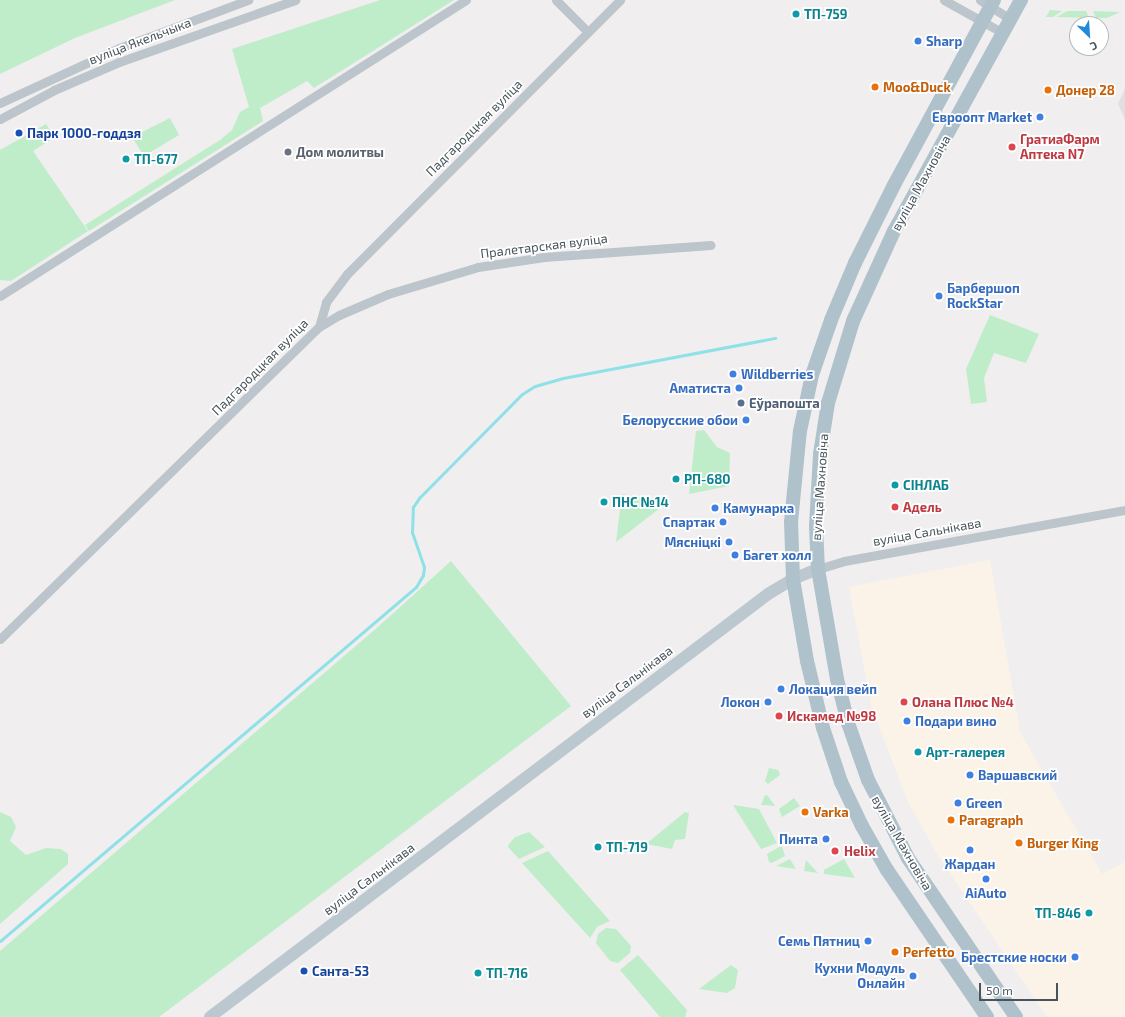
<!DOCTYPE html>
<html>
<head>
<meta charset="utf-8">
<style>
	body { margin:0 }
	#map { position:relative; width:1125px; height:1017px; overflow:hidden; background:#f1eeef; font-family:"Exo 2",sans-serif }
	div>[style] { position:absolute }
	.commercial>* { inset:0; background:#fbf3e8 }
	.education>* { inset:0; background:#e2dfe0 }
	.green>* { inset:0; background:#bfedca }
	.stream>* { height:3px; margin:-1.5px; padding:0 1.5px; transform-origin:1.5px; border-radius:1.5px; background:#8ee1e7 }
	.street>* { height:9px; margin:-4.5px; padding:0 4.5px; transform-origin:4.5px; border-radius:4.5px; background:#bbc5cb }
	.secondary>* { height:12px; margin:-6px; padding:0 6px; transform-origin:6px; border-radius:6px; background:#bbc8cf }
	.primary>* { height:14px; margin:-7px; padding:0 7px; transform-origin:7px; border-radius:7px; background:#afc2cc }
	.dots>* { width:11px; height:11px; translate:-50% -50%; box-sizing:border-box; border:2px solid #fff; border-radius:50% }
	span { translate:-50% -50%; white-space:nowrap; text-align:center; line-height:1.15; -webkit-text-stroke:3.5px #fff; paint-order:stroke }
	.culture-label { font-size:13px; color:#0d838f; font-weight:700 }
	.left { translate:0 -50%; text-align:left }
	.right { translate:-100% -50%; text-align:right }
	.street-label { font-size:13px; color:#47545b }
	.shop-label { font-size:13px; color:#366cbe; font-weight:700 }
	.food-label { font-size:13px; color:#c56008; font-weight:700 }
	.transit-label { font-size:13px; color:#164399; font-weight:700 }
	.health-label { font-size:13px; color:#be3a42; font-weight:700 }
	.worship-label { font-size:13px; color:#5b616d; font-weight:700 }
	.service-label { font-size:13px; color:#4e5e75; font-weight:700 }
	.north { position:absolute; left:1069px; top:16px; width:40px; height:40px; box-sizing:border-box; background:#fff; border:1px solid #b5bbbd; border-radius:50%; rotate:155deg; font-size:11px; font-weight:700; line-height:16px; text-align:center; color:#47545b }
	.north::after { content:''; display:block; margin:auto; width:14px; height:18px; background:#228bd7; clip-path:polygon(50% 0,100% 100%,50% 72%,0 100%) }
	.scale { position:absolute; left:979px; top:983px; width:79px; height:18px; box-sizing:border-box; border:2px solid #47545b; border-top:0; padding-left:5px; font-size:12px; line-height:14px; white-space:nowrap; color:#47545b; -webkit-text-stroke:3px #fff; paint-order:stroke }
</style>
</head>
<body>
<div id="map">
	<div class="commercial">
		<div style="clip-path:polygon(990px 560px,1020px 732px,1102px 874px,1125px 862px,1125px 1017px,1047px 1017px,937px 854px,908px 802px,871px 705px,849px 587px)"></div>
	</div>
	<div class="education">
		<div style="clip-path:polygon(1125px 88px,1125px 120px,1118px 104px)"></div>
	</div>
	<div class="green">
		<div style="clip-path:polygon(0 0,175px 0,75px 38px,0 74px)"></div>
		<div style="clip-path:polygon(380px 0,454px 0,314px 88px,307px 81px,260px 108px,263px 121px,89px 231px,85px 225px,220px 140px,232px 130px,240px 112px,249px 107px,232px 49px)"></div>
		<div style="clip-path:polygon(1050px 10px,1062px 11px,1053px 17px,1046px 17px)"></div>
		<div style="clip-path:polygon(1067px 11px,1086px 11px,1089px 18px,1057px 17px)"></div>
		<div style="clip-path:polygon(1093px 11px,1120px 12px,1107px 18px,1096px 18px)"></div>
		<div style="clip-path:polygon(170px 118px,179px 135px,144px 156px,132px 137px)"></div>
		<div style="clip-path:polygon(46px 124px,55px 137px,33px 151px,88px 231px,11px 281px,0 280px,0 150px)"></div>
		<div style="clip-path:polygon(990px 315px,1039px 334px,1026px 363px,994px 353px,984px 378px,987px 402px,971px 404px,966px 369px)"></div>
		<div style="clip-path:polygon(704px 430px,717px 447px,730px 453px,729px 486px,689px 494px,696px 431px)"></div>
		<div style="clip-path:polygon(622px 494px,668px 502px,616px 542px)"></div>
		<div style="clip-path:polygon(451px 561px,571px 706px,159px 1017px,0 1017px,0 951px,379px 626px)"></div>
		<div style="clip-path:polygon(769px 768px,778px 770px,780px 775px,768px 784px,765px 781px)"></div>
		<div style="clip-path:polygon(765px 795px,768px 796px,775px 806px,761px 805px)"></div>
		<div style="clip-path:polygon(794px 798px,800px 806px,782px 817px,779px 809px)"></div>
		<div style="clip-path:polygon(733px 805px,759px 809px,777px 843px,761px 849px)"></div>
		<div style="clip-path:polygon(0 812px,11px 817px,16px 827px,10px 841px,26px 855px,46px 848px,61px 849px,68px 854px,68px 864px,0 924px)"></div>
		<div style="clip-path:polygon(685px 812px,689px 813px,685px 839px,675px 840px,672px 849px,646px 844px)"></div>
		<div style="clip-path:polygon(529px 832px,545px 847px,519px 859px,508px 847px,509px 844px,515px 837px)"></div>
		<div style="clip-path:polygon(779px 847px,782px 847px,785px 856px,772px 863px,769px 862px,767px 854px)"></div>
		<div style="clip-path:polygon(548px 851px,610px 921px,597px 927px,590px 938px,522px 863px)"></div>
		<div style="clip-path:polygon(790px 859px,796px 869px,776px 866px)"></div>
		<div style="clip-path:polygon(844px 859px,855px 878px,824px 874px,824px 870px)"></div>
		<div style="clip-path:polygon(806px 860px,818px 873px,804px 871px)"></div>
		<div style="clip-path:polygon(606px 928px,616px 929px,631px 946px,630px 953px,618px 963px,610px 961px,596px 943px,598px 934px)"></div>
		<div style="clip-path:polygon(638px 955px,687px 1010px,685px 1017px,660px 1017px,620px 970px)"></div>
		<div style="clip-path:polygon(731px 965px,738px 970px,735px 988px,727px 993px,699px 989px)"></div>
	</div>
	<div class="stream">
		<div style="left:0;top:941px;width:546px;rotate:-40.4deg"></div>
		<div style="left:416px;top:587px;width:14px;rotate:-60deg"></div>
		<div style="left:423px;top:575px;width:8px;rotate:-83deg"></div>
		<div style="left:424px;top:567px;width:36px;rotate:-109deg"></div>
		<div style="left:412px;top:533px;width:26px;rotate:-88deg"></div>
		<div style="left:413px;top:507px;width:11px;rotate:-56deg"></div>
		<div style="left:419px;top:498px;width:146px;rotate:-45.3deg"></div>
		<div style="left:522px;top:394px;width:15px;rotate:-32deg"></div>
		<div style="left:535px;top:386px;width:29px;rotate:-16deg"></div>
		<div style="left:563px;top:378px;width:216px;rotate:-10.7deg"></div>
	</div>
	<div class="street">
		<div style="left:556px;top:0;width:45px;rotate:45deg"></div>
		<div style="left:944px;top:0;width:68px;rotate:29.2deg"></div>
		<div style="left:980px;top:0;width:36px;rotate:32deg"></div>
		<div style="left:0;top:103px;width:131px;rotate:-24.8deg"></div>
		<div style="left:119px;top:48px;width:138px;rotate:-20.4deg"></div>
		<div style="left:0;top:119px;width:61px;rotate:-28.2deg"></div>
		<div style="left:54px;top:90px;width:71px;rotate:-23.3deg"></div>
		<div style="left:119px;top:62px;width:187px;rotate:-19.4deg"></div>
		<div style="left:0;top:296px;width:552px;rotate:-32.42deg"></div>
		<div style="left:319px;top:327px;width:23px;rotate:-31deg"></div>
		<div style="left:339px;top:315px;width:53px;rotate:-23.2deg"></div>
		<div style="left:388px;top:294px;width:94px;rotate:-16.7deg"></div>
		<div style="left:478px;top:267px;width:67px;rotate:-8.6deg"></div>
		<div style="left:544px;top:257px;width:167px;rotate:-4.1deg"></div>
		<div style="left:818px;top:569px;width:27px;rotate:-17deg"></div>
		<div style="left:844px;top:561px;width:286px;rotate:-10.3deg"></div>
		<div style="left:0;top:639px;width:446px;rotate:-44.4deg"></div>
		<div style="left:319px;top:327px;width:26px;rotate:-74deg"></div>
		<div style="left:326px;top:302px;width:35px;rotate:-53deg"></div>
		<div style="left:347px;top:274px;width:387px;rotate:-45.1deg"></div>
	</div>
	<div class="secondary">
		<div style="left:210px;top:1017px;width:700px;rotate:-37.16deg"></div>
		<div style="left:768px;top:594px;width:29px;rotate:-31deg"></div>
		<div style="left:793px;top:579px;width:27px;rotate:-22deg"></div>
	</div>
	<div class="primary">
		<div style="left:987px;top:1017px;width:178px;rotate:-124.2deg"></div>
		<div style="left:887px;top:870px;width:51px;rotate:-119.6deg"></div>
		<div style="left:862px;top:826px;width:49px;rotate:-115.5deg"></div>
		<div style="left:841px;top:782px;width:57px;rotate:-108.4deg"></div>
		<div style="left:823px;top:728px;width:69px;rotate:-103.4deg"></div>
		<div style="left:807px;top:661px;width:83px;rotate:-99.7deg"></div>
		<div style="left:793px;top:579px;width:57px;rotate:-92deg"></div>
		<div style="left:791px;top:522px;width:91px;rotate:-84.4deg"></div>
		<div style="left:800px;top:431px;width:57px;rotate:-77.9deg"></div>
		<div style="left:812px;top:375px;width:58px;rotate:-70.9deg"></div>
		<div style="left:831px;top:320px;width:62px;rotate:-67.2deg"></div>
		<div style="left:855px;top:263px;width:87px;rotate:-63.4deg"></div>
		<div style="left:894px;top:185px;width:210px;rotate:-61.6deg"></div>
		<div style="left:1016px;top:1017px;width:192px;rotate:-124.2deg"></div>
		<div style="left:908px;top:858px;width:88px;rotate:-117.1deg"></div>
		<div style="left:868px;top:780px;width:60px;rotate:-109.3deg"></div>
		<div style="left:848px;top:723px;width:45px;rotate:-104deg"></div>
		<div style="left:837px;top:679px;width:112px;rotate:-99.8deg"></div>
		<div style="left:818px;top:569px;width:43px;rotate:-92.7deg"></div>
		<div style="left:816px;top:526px;width:72px;rotate:-86.8deg"></div>
		<div style="left:820px;top:454px;width:52px;rotate:-81.1deg"></div>
		<div style="left:828px;top:403px;width:86px;rotate:-73deg"></div>
		<div style="left:853px;top:321px;width:99px;rotate:-65.5deg"></div>
		<div style="left:894px;top:231px;width:264px;rotate:-61.2deg"></div>
	</div>
	<div class="dots">
		<div style="left:796px;top:14px;background:#0f9aa8"></div>
		<div style="left:918px;top:41px;background:#3f7fe0"></div>
		<div style="left:875px;top:87px;background:#e8710a"></div>
		<div style="left:1048px;top:90px;background:#e8710a"></div>
		<div style="left:1040px;top:117px;background:#3f7fe0"></div>
		<div style="left:19px;top:133px;background:#1a4fb4"></div>
		<div style="left:1012px;top:147px;background:#e0444e"></div>
		<div style="left:288px;top:152px;background:#6b7280"></div>
		<div style="left:126px;top:159px;background:#0f9aa8"></div>
		<div style="left:939px;top:296px;background:#3f7fe0"></div>
		<div style="left:733px;top:374px;background:#3f7fe0"></div>
		<div style="left:739px;top:388px;background:#3f7fe0"></div>
		<div style="left:741px;top:403px;background:#5c6f8a"></div>
		<div style="left:746px;top:420px;background:#3f7fe0"></div>
		<div style="left:676px;top:479px;background:#0f9aa8"></div>
		<div style="left:895px;top:485px;background:#0f9aa8"></div>
		<div style="left:604px;top:502px;background:#0f9aa8"></div>
		<div style="left:895px;top:507px;background:#e0444e"></div>
		<div style="left:715px;top:508px;background:#3f7fe0"></div>
		<div style="left:723px;top:522px;background:#3f7fe0"></div>
		<div style="left:729px;top:542px;background:#3f7fe0"></div>
		<div style="left:735px;top:555px;background:#3f7fe0"></div>
		<div style="left:781px;top:689px;background:#3f7fe0"></div>
		<div style="left:768px;top:702px;background:#3f7fe0"></div>
		<div style="left:904px;top:702px;background:#e0444e"></div>
		<div style="left:779px;top:716px;background:#e0444e"></div>
		<div style="left:907px;top:721px;background:#3f7fe0"></div>
		<div style="left:918px;top:752px;background:#0f9aa8"></div>
		<div style="left:970px;top:775px;background:#3f7fe0"></div>
		<div style="left:958px;top:803px;background:#3f7fe0"></div>
		<div style="left:805px;top:812px;background:#e8710a"></div>
		<div style="left:951px;top:820px;background:#e8710a"></div>
		<div style="left:826px;top:839px;background:#3f7fe0"></div>
		<div style="left:1019px;top:843px;background:#e8710a"></div>
		<div style="left:598px;top:847px;background:#0f9aa8"></div>
		<div style="left:970px;top:850px;background:#3f7fe0"></div>
		<div style="left:835px;top:851px;background:#e0444e"></div>
		<div style="left:986px;top:879px;background:#3f7fe0"></div>
		<div style="left:1089px;top:913px;background:#0f9aa8"></div>
		<div style="left:868px;top:941px;background:#3f7fe0"></div>
		<div style="left:895px;top:952px;background:#e8710a"></div>
		<div style="left:1075px;top:957px;background:#3f7fe0"></div>
		<div style="left:304px;top:971px;background:#1a4fb4"></div>
		<div style="left:478px;top:973px;background:#0f9aa8"></div>
		<div style="left:913px;top:976px;background:#3f7fe0"></div>
	</div>
	<div class="culture-label">
		<span class="left" style="left:804px;top:14px">ТП-759</span>
		<span class="left" style="left:134px;top:159px">ТП-677</span>
		<span class="left" style="left:684px;top:479px">РП-680</span>
		<span class="left" style="left:903px;top:485px">СІНЛАБ</span>
		<span class="left" style="left:612px;top:502px">ПНС №14</span>
		<span class="left" style="left:926px;top:752px">Арт-галерея</span>
		<span class="left" style="left:606px;top:847px">ТП-719</span>
		<span class="right" style="left:1081px;top:913px">ТП-846</span>
		<span class="left" style="left:486px;top:973px">ТП-716</span>
	</div>
	<div class="street-label">
		<span style="left:140px;top:41px;rotate:-21deg">вуліца Якельчыка</span>
		<span style="left:474px;top:128px;rotate:-45deg">Падгародцкая вуліца</span>
		<span style="left:921px;top:183px;rotate:-61deg">вуліца Махновіча</span>
		<span style="left:544px;top:246px;rotate:-7deg">Пралетарская вуліца</span>
		<span style="left:260px;top:367px;rotate:-45deg">Падгародцкая вуліца</span>
		<span style="left:820px;top:487px;rotate:-86deg">вуліца Махновіча</span>
		<span style="left:927px;top:532px;rotate:-10deg">вуліца Сальнікава</span>
		<span style="left:627px;top:682px;rotate:-37deg">вуліца Сальнікава</span>
		<span style="left:902px;top:843px;rotate:60deg">вуліца Махновіча</span>
		<span style="left:369px;top:879px;rotate:-37deg">вуліца Сальнікава</span>
	</div>
	<div class="shop-label">
		<span class="left" style="left:926px;top:41px">Sharp</span>
		<span class="right" style="left:1032px;top:117px">Евроопт Market</span>
		<span class="left" style="left:947px;top:296px">Барбершоп<br>RockStar</span>
		<span class="left" style="left:741px;top:374px">Wildberries</span>
		<span class="right" style="left:731px;top:388px">Аматиста</span>
		<span class="right" style="left:738px;top:420px">Белорусские обои</span>
		<span class="left" style="left:723px;top:508px">Камунарка</span>
		<span class="right" style="left:715px;top:522px">Спартак</span>
		<span class="right" style="left:721px;top:542px">Мясніцкі</span>
		<span class="left" style="left:743px;top:555px">Багет холл</span>
		<span class="left" style="left:789px;top:689px">Локация вейп</span>
		<span class="right" style="left:760px;top:702px">Локон</span>
		<span class="left" style="left:915px;top:721px">Подари вино</span>
		<span class="left" style="left:978px;top:775px">Варшавский</span>
		<span class="left" style="left:966px;top:803px">Green</span>
		<span class="right" style="left:818px;top:839px">Пинта</span>
		<span style="left:970px;top:864px">Жардан</span>
		<span style="left:986px;top:893px">AiAuto</span>
		<span class="right" style="left:860px;top:941px">Семь Пятниц</span>
		<span class="right" style="left:1067px;top:957px">Брестские носки</span>
		<span class="right" style="left:905px;top:976px">Кухни Модуль<br>Онлайн</span>
	</div>
	<div class="food-label">
		<span class="left" style="left:883px;top:87px">Моо&amp;Duck</span>
		<span class="left" style="left:1056px;top:90px">Донер 28</span>
		<span class="left" style="left:813px;top:812px">Varka</span>
		<span class="left" style="left:959px;top:820px">Paragraph</span>
		<span class="left" style="left:1027px;top:843px">Burger King</span>
		<span class="left" style="left:903px;top:952px">Perfetto</span>
	</div>
	<div class="transit-label">
		<span class="left" style="left:27px;top:133px">Парк 1000-годдзя</span>
		<span class="left" style="left:312px;top:971px">Санта-53</span>
	</div>
	<div class="health-label">
		<span class="left" style="left:1020px;top:147px">ГратиаФарм<br>Аптека N7</span>
		<span class="left" style="left:903px;top:507px">Адель</span>
		<span class="left" style="left:912px;top:702px">Олана Плюс №4</span>
		<span class="left" style="left:787px;top:716px">Искамед №98</span>
		<span class="left" style="left:844px;top:851px">Helix</span>
	</div>
	<div class="worship-label">
		<span class="left" style="left:296px;top:152px">Дом молитвы</span>
	</div>
	<div class="service-label">
		<span class="left" style="left:749px;top:403px">Еўрапошта</span>
	</div>
	<div class="north">С</div>
	<div class="scale">50 m</div>
</div>
</body>
</html>
